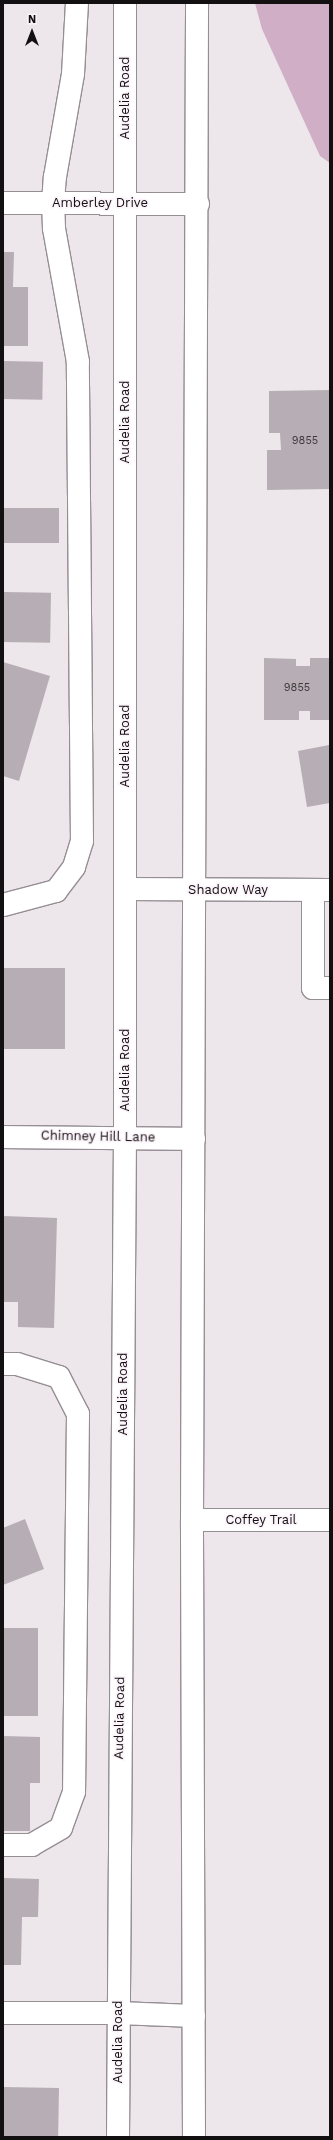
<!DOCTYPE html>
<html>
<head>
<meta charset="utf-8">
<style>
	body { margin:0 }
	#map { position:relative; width:333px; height:2140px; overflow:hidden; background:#ede6eb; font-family:"Work Sans",sans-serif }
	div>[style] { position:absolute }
	.green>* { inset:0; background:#cfaec6 }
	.building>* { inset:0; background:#b6aeb4; transform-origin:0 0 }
	.roads { filter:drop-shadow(1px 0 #958e93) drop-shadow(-1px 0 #958e93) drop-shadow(0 1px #958e93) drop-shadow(0 -1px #958e93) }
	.minor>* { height:22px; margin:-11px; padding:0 11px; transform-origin:11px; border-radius:11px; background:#fff }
	.major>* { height:22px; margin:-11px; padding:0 11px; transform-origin:11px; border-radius:11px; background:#fff }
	span { translate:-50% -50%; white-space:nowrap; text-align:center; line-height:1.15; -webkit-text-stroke:3px #fbf3f9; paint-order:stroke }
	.number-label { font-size:11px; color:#3c383a }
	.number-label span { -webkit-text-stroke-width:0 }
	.street-label { font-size:13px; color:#131012 }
	.frame { position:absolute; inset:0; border:4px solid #131012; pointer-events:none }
	.north { position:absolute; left:12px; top:12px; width:40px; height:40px; -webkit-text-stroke:3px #fbf3f9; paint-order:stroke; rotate:0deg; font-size:11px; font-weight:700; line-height:16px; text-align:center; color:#131012 }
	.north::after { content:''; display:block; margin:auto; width:14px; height:18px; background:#131012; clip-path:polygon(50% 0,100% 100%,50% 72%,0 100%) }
</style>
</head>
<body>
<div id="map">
	<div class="green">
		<div style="clip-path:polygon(255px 3px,330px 3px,330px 163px,320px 156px,262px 29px)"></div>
	</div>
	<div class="building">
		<div style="clip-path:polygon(3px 252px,14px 252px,13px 287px,28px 287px,28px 346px,3px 346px)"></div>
		<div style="left:3px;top:361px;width:40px;height:38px;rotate:1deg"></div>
		<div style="clip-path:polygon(330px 390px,330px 489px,267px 490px,267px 450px,281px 450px,280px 433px,269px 433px,269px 391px)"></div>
		<div style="left:3px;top:508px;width:56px;height:35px"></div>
		<div style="left:3px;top:592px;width:48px;height:50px;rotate:1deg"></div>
		<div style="clip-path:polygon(264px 658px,296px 659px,296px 666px,310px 666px,310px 658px,330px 658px,330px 720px,310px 720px,310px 711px,299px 711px,299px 720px,264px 720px)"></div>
		<div style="clip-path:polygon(3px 662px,50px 676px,19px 781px,3px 776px)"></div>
		<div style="clip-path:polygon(329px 745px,330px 803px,307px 807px,298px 751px)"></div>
		<div style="left:3px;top:968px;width:62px;height:81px"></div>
		<div style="clip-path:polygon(3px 1216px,57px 1218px,54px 1328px,18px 1327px,18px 1302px,3px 1302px)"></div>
		<div style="clip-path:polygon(25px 1519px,44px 1569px,3px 1585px,3px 1528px)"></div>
		<div style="left:3px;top:1628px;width:35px;height:88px"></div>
		<div style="clip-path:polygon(3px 1736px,40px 1737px,40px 1783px,30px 1783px,30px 1831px,3px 1831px)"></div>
		<div style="clip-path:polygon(3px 1878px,39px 1879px,38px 1917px,22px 1917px,21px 1965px,3px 1965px)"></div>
		<div style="left:3px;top:2087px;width:56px;height:50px;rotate:1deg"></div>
	</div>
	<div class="roads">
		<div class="minor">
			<div style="left:3px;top:203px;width:195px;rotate:0.3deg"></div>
			<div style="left:125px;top:889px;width:205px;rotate:0.3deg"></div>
			<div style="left:313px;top:890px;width:98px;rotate:90deg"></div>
			<div style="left:313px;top:988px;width:17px"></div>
			<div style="left:3px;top:905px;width:55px;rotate:-14.8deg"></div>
			<div style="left:56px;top:891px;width:30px;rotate:-53deg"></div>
			<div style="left:74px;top:867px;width:27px;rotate:-73deg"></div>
			<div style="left:82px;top:841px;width:479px;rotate:-90.5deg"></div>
			<div style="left:78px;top:362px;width:136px;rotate:-100.2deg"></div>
			<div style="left:54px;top:228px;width:25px;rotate:-92deg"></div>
			<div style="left:53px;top:203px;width:26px;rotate:-86deg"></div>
			<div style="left:55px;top:177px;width:105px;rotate:-80.1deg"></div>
			<div style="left:73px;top:74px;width:71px;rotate:-86.8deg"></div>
			<div style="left:3px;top:1137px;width:191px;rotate:0.6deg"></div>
			<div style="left:3px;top:1364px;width:14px"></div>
			<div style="left:17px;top:1364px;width:44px;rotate:17.2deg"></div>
			<div style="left:59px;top:1377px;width:42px;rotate:62.8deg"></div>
			<div style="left:78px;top:1414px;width:378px;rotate:90.6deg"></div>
			<div style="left:74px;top:1792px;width:38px;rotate:110deg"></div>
			<div style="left:61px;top:1828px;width:34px;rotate:150deg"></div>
			<div style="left:32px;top:1845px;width:29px;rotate:180deg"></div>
			<div style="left:192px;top:1520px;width:138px"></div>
			<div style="left:3px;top:2013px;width:115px"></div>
			<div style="left:118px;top:2013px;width:76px;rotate:2.3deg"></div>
		</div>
		<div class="major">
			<div style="left:118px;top:2137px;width:1000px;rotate:-89.6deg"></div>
			<div style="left:125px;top:1137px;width:1134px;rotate:-90deg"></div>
			<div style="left:194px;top:2137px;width:617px;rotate:-90.19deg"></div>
			<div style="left:192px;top:1520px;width:1517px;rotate:-89.81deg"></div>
		</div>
	</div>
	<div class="number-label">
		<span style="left:305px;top:441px">9855</span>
		<span style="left:297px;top:688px">9855</span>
	</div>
	<div class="street-label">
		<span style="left:125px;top:98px;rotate:-90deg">Audelia Road</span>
		<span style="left:100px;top:203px">Amberley Drive</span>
		<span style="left:125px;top:422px;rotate:-90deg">Audelia Road</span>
		<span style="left:125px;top:746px;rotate:-90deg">Audelia Road</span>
		<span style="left:228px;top:890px">Shadow Way</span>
		<span style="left:125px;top:1070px;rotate:-90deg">Audelia Road</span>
		<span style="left:98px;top:1137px;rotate:1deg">Chimney Hill Lane</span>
		<span style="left:123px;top:1394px;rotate:-90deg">Audelia Road</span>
		<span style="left:261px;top:1520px">Coffey Trail</span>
		<span style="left:120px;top:1718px;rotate:-89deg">Audelia Road</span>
		<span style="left:118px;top:2042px;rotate:-90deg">Audelia Road</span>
	</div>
	<div class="frame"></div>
	<div class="north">N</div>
</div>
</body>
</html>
